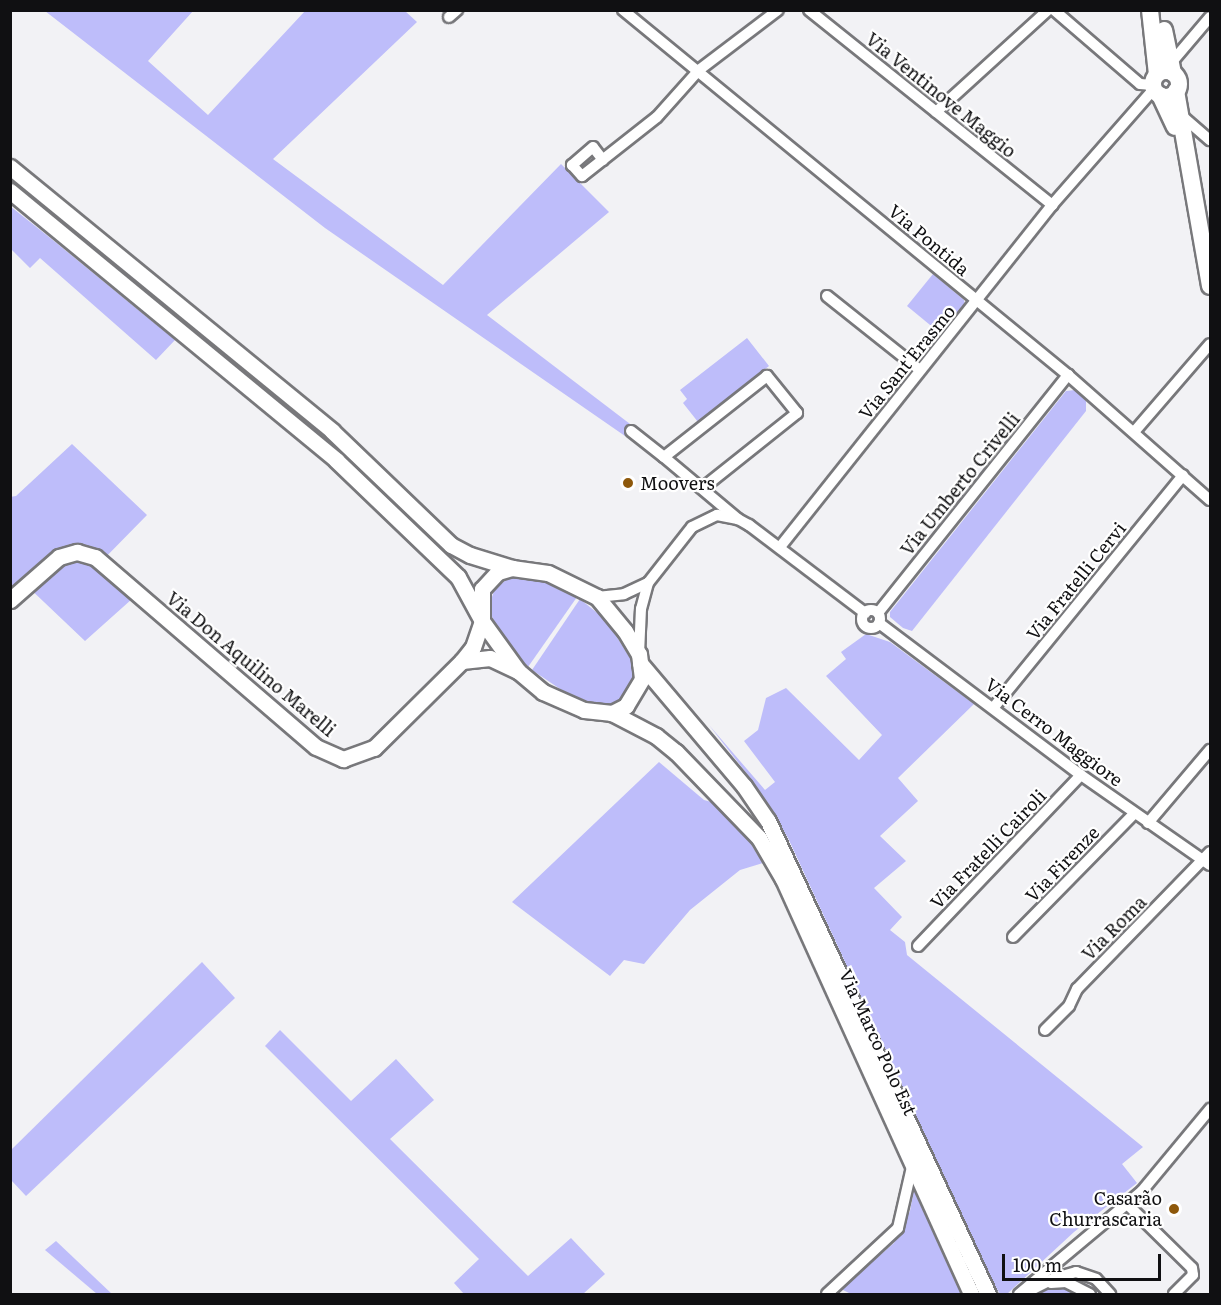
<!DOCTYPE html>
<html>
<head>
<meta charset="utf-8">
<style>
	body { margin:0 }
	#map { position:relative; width:1221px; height:1305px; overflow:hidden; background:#f2f2f5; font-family:Literata,serif }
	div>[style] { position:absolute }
	.green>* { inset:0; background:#bebdfa }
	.roads { filter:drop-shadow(2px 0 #78787b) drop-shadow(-2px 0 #78787b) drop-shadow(0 2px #78787b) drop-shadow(0 -2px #78787b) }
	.street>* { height:10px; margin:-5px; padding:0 5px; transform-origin:5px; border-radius:5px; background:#fff }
	.street>.ring { margin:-5px; padding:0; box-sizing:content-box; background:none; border:10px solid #fff; border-radius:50% }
	.secondary>* { height:15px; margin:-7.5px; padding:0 7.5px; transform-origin:7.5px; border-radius:7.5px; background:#fff }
	.primary>* { height:16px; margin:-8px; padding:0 8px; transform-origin:8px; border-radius:8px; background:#fff }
	.primary>.ring { margin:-8px; padding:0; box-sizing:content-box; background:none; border:16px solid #fff; border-radius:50% }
	.dots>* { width:16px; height:16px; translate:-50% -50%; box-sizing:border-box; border:3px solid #fff; border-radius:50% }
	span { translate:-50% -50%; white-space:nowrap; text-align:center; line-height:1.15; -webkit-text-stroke:4.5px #fff; paint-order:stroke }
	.street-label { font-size:18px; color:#101012 }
	.poi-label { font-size:18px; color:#101012 }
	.left { translate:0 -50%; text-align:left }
	.right { translate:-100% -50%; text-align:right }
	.frame { position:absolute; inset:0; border:12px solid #101012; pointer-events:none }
	.scale { position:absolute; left:1002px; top:1254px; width:159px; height:27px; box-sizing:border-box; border:3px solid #101012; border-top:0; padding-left:8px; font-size:18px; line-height:21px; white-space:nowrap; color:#101012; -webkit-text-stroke:4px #fff; paint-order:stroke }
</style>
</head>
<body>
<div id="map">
	<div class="green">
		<div style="clip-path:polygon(45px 11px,193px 11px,148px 61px,208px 115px,305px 11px,405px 11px,417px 22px,273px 159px,443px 285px,561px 164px,609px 212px,487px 315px,634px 427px,625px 436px,325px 228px)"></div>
		<div style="clip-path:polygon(10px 206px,54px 241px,175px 340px,156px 360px,40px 258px,30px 268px,11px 249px)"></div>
		<div style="clip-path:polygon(933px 274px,964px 300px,965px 305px,941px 334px,907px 306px)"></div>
		<div style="clip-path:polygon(747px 338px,769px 366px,698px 422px,683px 403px,687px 399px,680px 390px)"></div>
		<div style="clip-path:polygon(1075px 390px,1086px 401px,1086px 411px,912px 631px,903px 628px,890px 617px,890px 612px,1066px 391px)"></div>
		<div style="clip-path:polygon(72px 444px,147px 515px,95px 568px,132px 599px,85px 641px,24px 583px,11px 595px,10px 497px,16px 496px)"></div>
		<div style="clip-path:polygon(513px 575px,534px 576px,577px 597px,528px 667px,509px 647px,491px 615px,490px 603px,495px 588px)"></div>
		<div style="clip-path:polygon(580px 599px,606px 620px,634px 664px,636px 674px,624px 699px,612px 704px,595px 704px,566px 693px,532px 670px)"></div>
		<div style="clip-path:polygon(866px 634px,890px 642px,974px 704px,898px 778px,918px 801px,880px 836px,906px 861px,874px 888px,902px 917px,890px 930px,905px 942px,907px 955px,1143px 1147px,1122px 1164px,1137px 1183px,1074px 1232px,1007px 1294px,1000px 1294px,990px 1277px,788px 838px,754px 783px,709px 725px,765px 790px,775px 782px,744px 741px,758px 730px,766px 698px,786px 688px,859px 760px,882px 735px,826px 676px,846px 659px,841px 652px)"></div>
		<div style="clip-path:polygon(659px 762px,704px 800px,715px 803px,747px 838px,763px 863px,740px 870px,690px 910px,644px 964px,624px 960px,610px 976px,512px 902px)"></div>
		<div style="clip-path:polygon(202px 962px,235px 998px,26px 1196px,11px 1180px,11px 1150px)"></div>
		<div style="clip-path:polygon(280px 1030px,351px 1101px,396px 1059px,434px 1100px,390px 1139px,528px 1276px,571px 1238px,605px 1274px,583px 1294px,464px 1294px,454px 1283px,479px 1259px,265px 1046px)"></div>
		<div style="clip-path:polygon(914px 1189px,963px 1294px,851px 1294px,841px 1289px,894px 1243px,910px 1211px)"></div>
		<div style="clip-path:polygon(56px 1241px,112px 1294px,97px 1294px,45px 1250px)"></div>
		<div style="clip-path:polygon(1054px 1286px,1067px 1287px,1083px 1294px,1032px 1294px)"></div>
	</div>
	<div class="roads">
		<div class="street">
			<div style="left:623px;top:10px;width:576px;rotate:39.36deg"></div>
			<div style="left:1068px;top:375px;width:189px;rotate:41.4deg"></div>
			<div style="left:809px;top:10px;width:312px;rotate:38.7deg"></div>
			<div style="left:1054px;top:10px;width:113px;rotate:40.7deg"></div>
			<div style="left:1140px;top:84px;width:13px;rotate:4deg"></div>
			<div style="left:449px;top:17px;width:11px;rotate:-41deg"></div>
			<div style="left:1171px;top:63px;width:60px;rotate:-49.7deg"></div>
			<div style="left:936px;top:112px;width:151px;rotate:-42.3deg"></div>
			<div style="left:1182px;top:116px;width:37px;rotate:41deg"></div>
			<div style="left:603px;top:160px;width:16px;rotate:-128deg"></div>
			<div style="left:593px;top:147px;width:28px;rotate:139deg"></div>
			<div style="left:572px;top:165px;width:15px;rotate:48deg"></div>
			<div style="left:582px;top:176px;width:95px;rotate:-38.2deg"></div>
			<div style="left:657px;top:117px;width:63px;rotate:-48.2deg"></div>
			<div style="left:699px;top:70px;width:99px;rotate:-37.2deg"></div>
			<div style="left:827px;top:296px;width:119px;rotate:38.5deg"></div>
			<div style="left:631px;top:431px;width:42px;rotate:38.2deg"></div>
			<div style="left:1134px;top:432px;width:116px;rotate:-49.2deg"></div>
			<div style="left:704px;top:487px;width:119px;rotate:-38.5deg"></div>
			<div style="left:797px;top:413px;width:48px;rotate:-129deg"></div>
			<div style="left:767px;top:376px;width:131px;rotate:141.8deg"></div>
			<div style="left:664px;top:457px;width:97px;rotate:40deg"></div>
			<div style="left:780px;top:547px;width:437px;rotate:-51.5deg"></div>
			<div style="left:1052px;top:205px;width:154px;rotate:-48.7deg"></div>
			<div style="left:597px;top:597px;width:27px;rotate:-6deg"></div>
			<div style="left:624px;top:594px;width:26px;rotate:-25deg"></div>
			<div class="ring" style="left:862px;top:610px;width:8px;height:8px"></div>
			<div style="left:878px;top:613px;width:305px;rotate:-51.4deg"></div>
			<div style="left:879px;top:623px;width:253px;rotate:37deg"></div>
			<div style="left:1081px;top:775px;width:157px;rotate:34.9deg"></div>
			<div style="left:639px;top:654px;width:45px;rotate:-87.5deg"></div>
			<div style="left:641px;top:609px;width:27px;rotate:-75deg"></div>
			<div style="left:648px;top:583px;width:71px;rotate:-51.8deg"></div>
			<div style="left:692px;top:527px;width:28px;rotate:-26deg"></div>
			<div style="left:717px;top:515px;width:21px;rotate:11deg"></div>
			<div style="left:738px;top:519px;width:13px;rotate:29deg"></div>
			<div style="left:749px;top:525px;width:146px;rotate:37.2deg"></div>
			<div style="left:994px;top:707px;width:299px;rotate:-50.8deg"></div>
			<div style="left:1148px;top:823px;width:96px;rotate:-49.7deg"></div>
			<div style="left:1013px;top:937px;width:173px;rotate:-45.5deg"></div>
			<div style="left:918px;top:946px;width:236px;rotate:-46.4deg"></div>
			<div style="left:1045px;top:1030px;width:34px;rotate:-45deg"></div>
			<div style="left:1069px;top:1006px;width:19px;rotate:-65deg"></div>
			<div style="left:1077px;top:989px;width:191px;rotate:-45.8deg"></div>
			<div style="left:1127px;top:1204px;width:91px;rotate:44.6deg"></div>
			<div style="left:1192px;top:1268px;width:7px;rotate:82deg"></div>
			<div style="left:1193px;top:1275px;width:27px;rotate:135deg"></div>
			<div style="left:1051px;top:1283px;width:15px;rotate:-4deg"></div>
			<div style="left:1066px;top:1282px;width:27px;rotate:27deg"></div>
			<div style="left:1027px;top:1292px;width:31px;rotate:-27deg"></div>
			<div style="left:1055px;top:1278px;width:22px;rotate:-16deg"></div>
			<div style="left:1076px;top:1272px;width:21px;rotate:19deg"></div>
			<div style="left:1096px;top:1279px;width:21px;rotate:47deg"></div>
			<div style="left:827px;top:1294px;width:97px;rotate:-42.9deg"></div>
			<div style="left:898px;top:1228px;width:63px;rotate:-77.1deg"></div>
			<div style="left:1019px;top:1294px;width:160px;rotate:-39.9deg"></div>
			<div style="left:1142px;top:1191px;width:107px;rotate:-50.3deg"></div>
		</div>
		<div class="secondary">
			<div style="left:10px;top:167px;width:416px;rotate:39.3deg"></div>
			<div style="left:332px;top:431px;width:165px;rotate:43.8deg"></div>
			<div style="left:451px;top:545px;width:21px;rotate:28deg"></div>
			<div style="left:470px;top:555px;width:44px;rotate:17.2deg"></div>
			<div style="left:10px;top:191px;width:423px;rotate:39.5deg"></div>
			<div style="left:336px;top:460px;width:169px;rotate:43.8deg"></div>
			<div style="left:458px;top:577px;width:50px;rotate:61.4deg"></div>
			<div style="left:482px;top:621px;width:28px;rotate:109deg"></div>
			<div style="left:473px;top:647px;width:18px;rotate:128deg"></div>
			<div style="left:462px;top:661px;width:28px;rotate:-6deg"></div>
			<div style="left:490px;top:658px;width:31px;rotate:25deg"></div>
			<div style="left:512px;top:568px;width:36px;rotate:8deg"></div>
			<div style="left:548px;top:573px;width:55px;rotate:26.1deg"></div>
			<div style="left:597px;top:597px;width:44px;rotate:50.5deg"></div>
			<div style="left:625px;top:631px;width:27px;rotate:59deg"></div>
			<div style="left:639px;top:654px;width:25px;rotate:83deg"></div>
			<div style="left:642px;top:679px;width:31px;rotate:121deg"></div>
			<div style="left:626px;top:706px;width:16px;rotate:153deg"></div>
			<div style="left:612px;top:713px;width:28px;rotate:-174deg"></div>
			<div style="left:584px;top:710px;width:45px;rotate:-156.3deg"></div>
			<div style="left:543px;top:692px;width:33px;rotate:-140deg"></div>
			<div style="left:518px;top:671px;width:62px;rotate:-125.8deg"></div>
			<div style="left:482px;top:621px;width:32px;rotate:-90deg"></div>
			<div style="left:482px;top:589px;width:23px;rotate:-47deg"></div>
			<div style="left:498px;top:572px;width:15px;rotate:-16deg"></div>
			<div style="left:10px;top:600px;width:65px;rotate:-41.3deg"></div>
			<div style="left:59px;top:557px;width:19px;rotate:-16deg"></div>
			<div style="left:77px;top:552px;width:19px;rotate:16deg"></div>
			<div style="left:95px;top:557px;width:291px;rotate:40.7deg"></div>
			<div style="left:316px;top:747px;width:30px;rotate:24deg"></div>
			<div style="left:343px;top:759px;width:33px;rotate:-20deg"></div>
			<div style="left:374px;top:748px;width:124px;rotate:-44.7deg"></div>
			<div style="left:640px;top:663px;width:161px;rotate:49.8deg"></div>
			<div style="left:744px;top:786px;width:42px;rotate:55.6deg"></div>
			<div style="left:768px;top:821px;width:522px;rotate:65.06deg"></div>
			<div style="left:612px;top:713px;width:50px;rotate:27.6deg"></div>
			<div style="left:656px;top:736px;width:26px;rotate:39deg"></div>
			<div style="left:676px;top:752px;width:120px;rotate:46deg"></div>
			<div style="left:759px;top:838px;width:48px;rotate:59.7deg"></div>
			<div style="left:783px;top:879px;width:456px;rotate:65.6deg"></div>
		</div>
		<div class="primary">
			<div style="left:1150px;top:10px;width:64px;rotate:83.8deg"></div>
			<div style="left:1164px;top:30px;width:44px;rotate:78.2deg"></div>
			<div class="ring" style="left:1153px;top:71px;width:10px;height:10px"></div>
			<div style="left:1176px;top:91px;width:198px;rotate:80.1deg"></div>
			<div style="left:1160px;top:95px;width:35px;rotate:65deg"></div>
		</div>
	</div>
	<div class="dots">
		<div style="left:628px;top:483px;background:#8e580b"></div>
		<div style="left:1174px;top:1209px;background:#8e580b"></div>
	</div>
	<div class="street-label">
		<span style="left:941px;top:95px;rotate:39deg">Via Ventinove Maggio</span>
		<span style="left:929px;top:240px;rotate:40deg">Via Pontida</span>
		<span style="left:907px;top:362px;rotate:-51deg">Via Sant'Erasmo</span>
		<span style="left:960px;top:484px;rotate:-51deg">Via Umberto Crivelli</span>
		<span style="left:1076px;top:581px;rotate:-51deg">Via Fratelli Cervi</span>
		<span style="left:251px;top:664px;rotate:40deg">Via Don Aquilino Marelli</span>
		<span style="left:1054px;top:732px;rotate:37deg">Via Cerro Maggiore</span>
		<span style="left:988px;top:849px;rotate:-46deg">Via Fratelli Cairoli</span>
		<span style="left:1062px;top:864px;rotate:-46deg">Via Firenze</span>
		<span style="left:1114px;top:928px;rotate:-45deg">Via Roma</span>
		<span style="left:878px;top:1042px;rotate:65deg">Via Marco Polo Est</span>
	</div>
	<div class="poi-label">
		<span class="left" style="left:640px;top:483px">Moovers</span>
		<span class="right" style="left:1162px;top:1209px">Casarão<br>Churrascaria</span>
	</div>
	<div class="frame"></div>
	<div class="scale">100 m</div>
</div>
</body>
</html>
